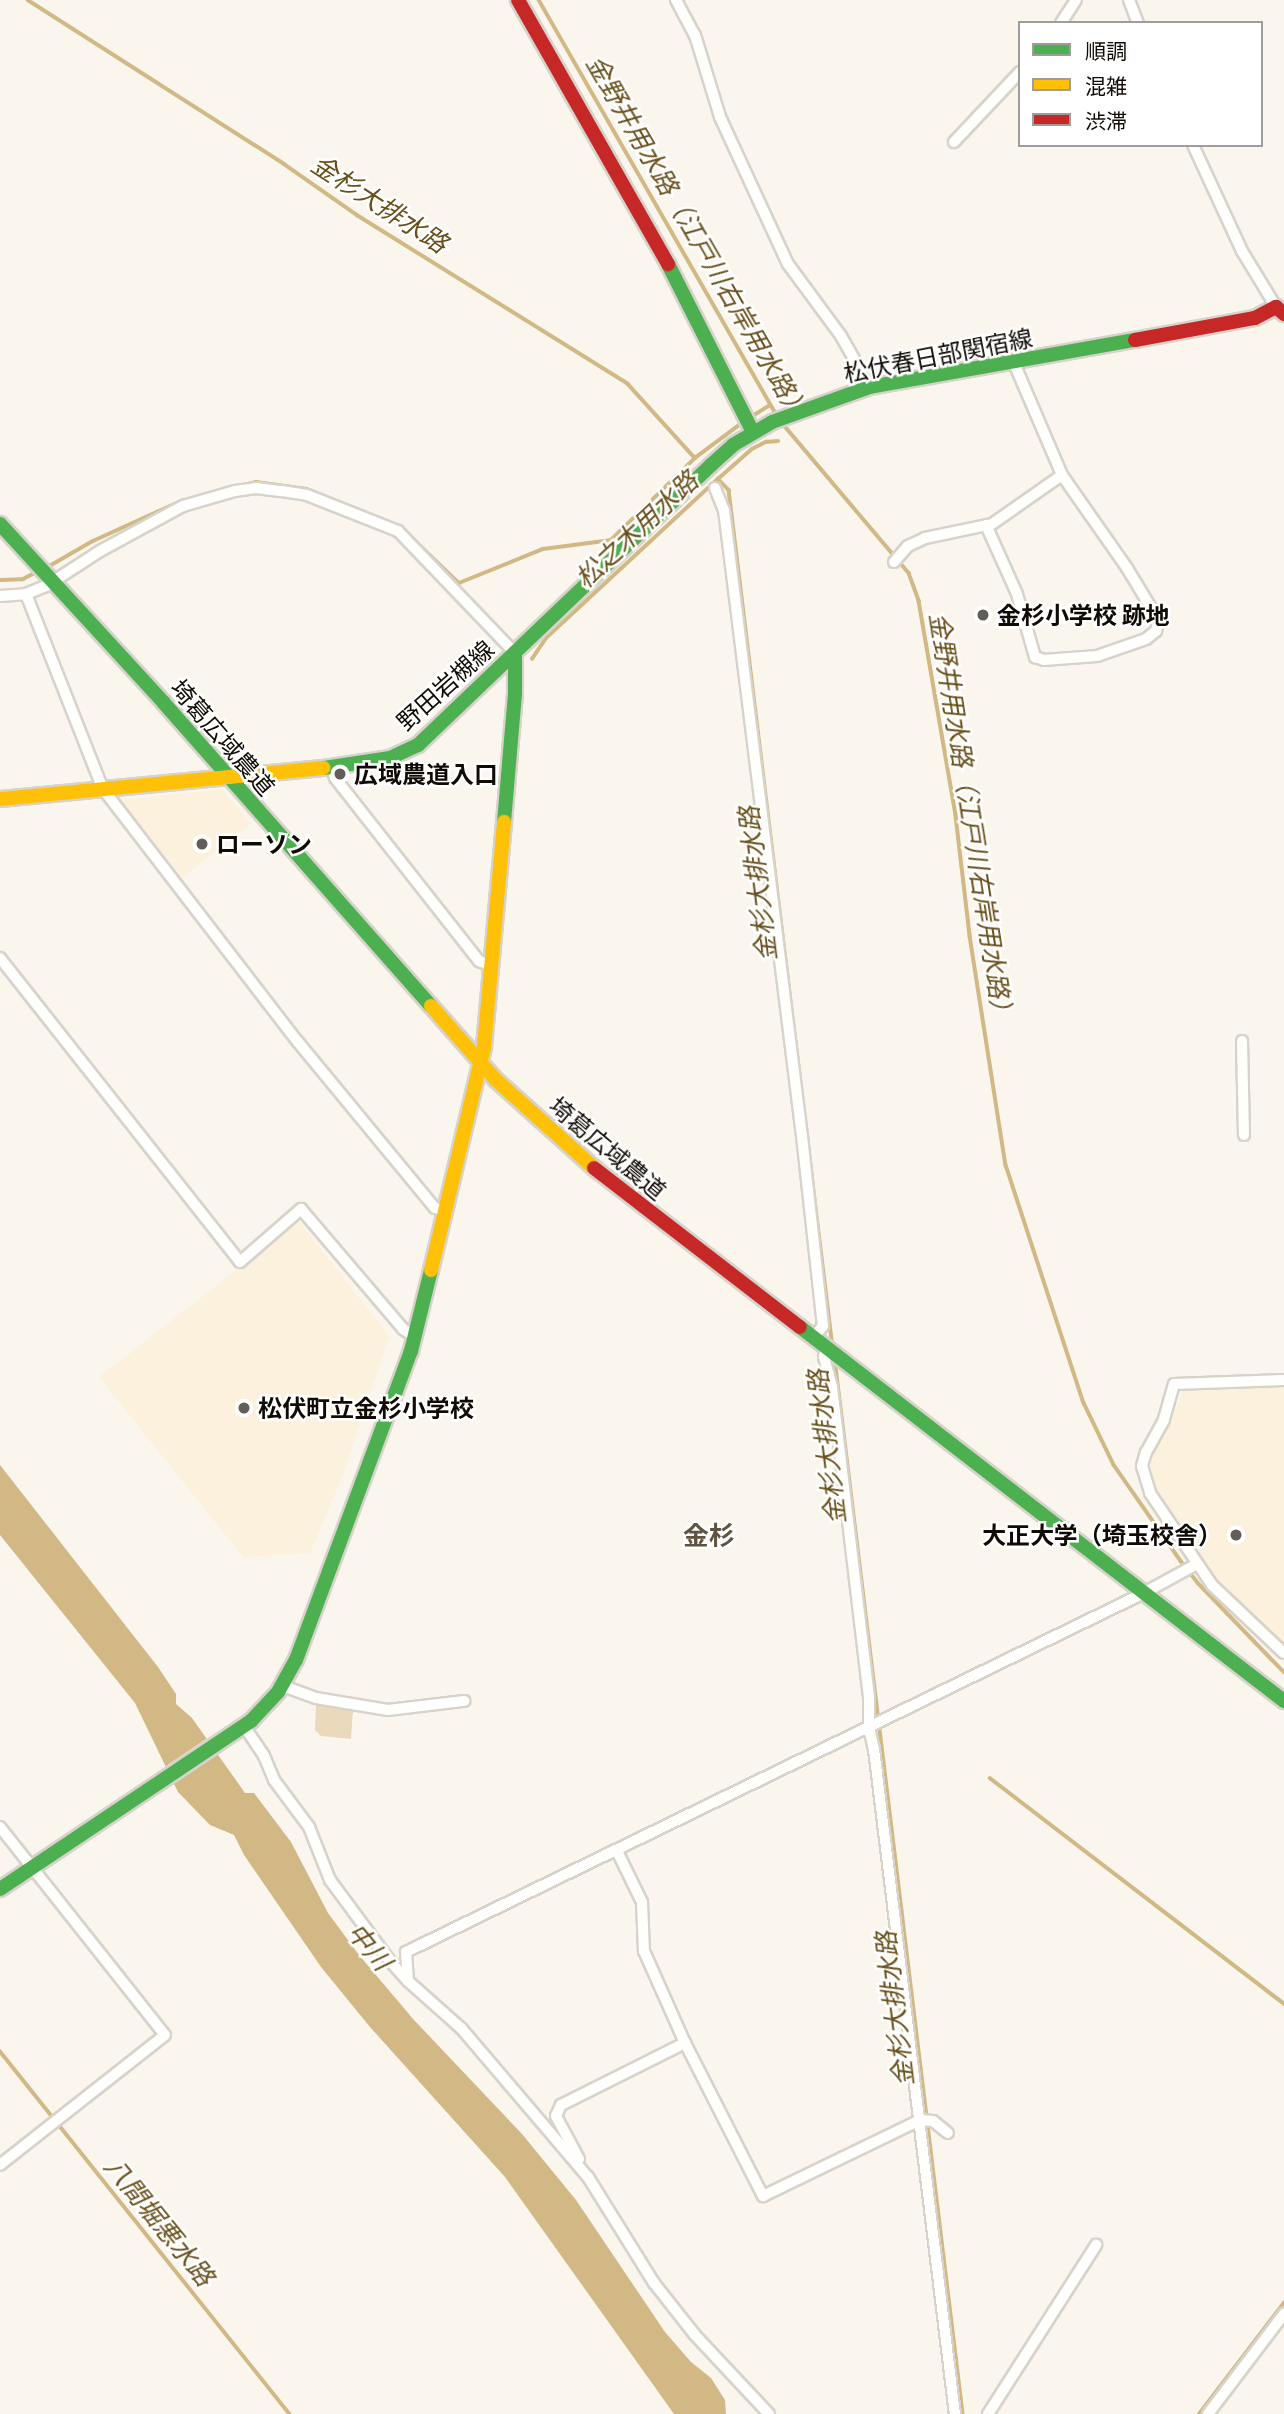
<!DOCTYPE html>
<html>
<head>
<meta charset="utf-8">
<style>
	body { margin:0 }
	#map { position:relative; width:1284px; height:2414px; overflow:hidden; background:#faf6ee; font-family:Barlow,"Noto Sans JP",sans-serif }
	div>[style] { position:absolute }
	.built>* { inset:0; background:#fcf1dc }
	.green>* { inset:0; background:#ead9bb }
	.water>* { inset:0; background:#d1b885 }
	.pier>* { inset:0; background:#faf6ee; transform-origin:0 0 }
	.stream>* { height:3.5px; margin:-1.75px; padding:0 1.75px; transform-origin:1.75px; border-radius:1.75px; background:#d1b885 }
	.roads { filter:drop-shadow(2px 0 #d7d3cb) drop-shadow(-2px 0 #d7d3cb) drop-shadow(0 2px #d7d3cb) drop-shadow(0 -2px #d7d3cb) }
	.street>* { height:10px; margin:-5px; padding:0 5px; transform-origin:5px; border-radius:5px; background:#fefefc }
	.fast>* { height:14px; margin:-7px; padding:0 7px; transform-origin:7px; border-radius:7px; background:#4caf50 }
	.slow>* { height:14px; margin:-7px; padding:0 7px; transform-origin:7px; border-radius:7px; background:#ffc107 }
	.jam>* { height:14px; margin:-7px; padding:0 7px; transform-origin:7px; border-radius:7px; background:#c62828 }
	.dots>* { width:19px; height:19px; translate:-50% -50%; box-sizing:border-box; border:4px solid #fff; border-radius:50% }
	span { translate:-50% -50%; white-space:nowrap; text-align:center; line-height:1.15; -webkit-text-stroke:5px #fff; paint-order:stroke }
	.street-label { font-size:24px; color:#100b05 }
	.poi-label { font-size:24px; color:#100b05; font-weight:700 }
	.left { translate:0 -50%; text-align:left }
	.right { translate:-100% -50%; text-align:right }
	.water-label { font-size:26px; color:#69501b; font-style:italic }
	.neighbourhood-label { font-size:26px; color:#5f543f; font-weight:700 }
	.legend { position:absolute; left:1018px; top:21px; width:245px; height:126px; box-sizing:border-box; background:#fff; border:2px solid #9f9d9b; margin:0; padding:9px 12px; list-style:none; font-size:21px; color:#100b05 }
	.legend li { display:flex; align-items:center; gap:14px; height:35px }
	.legend b { width:35px; border:2px solid #9f9d9b }
</style>
</head>
<body>
<div id="map">
	<div class="built">
		<div style="clip-path:polygon(222px 789px,251px 824px,182px 878px,121px 800px)"></div>
		<div style="clip-path:polygon(299px 1221px,389px 1336px,341px 1480px,310px 1553px,243px 1557px,99px 1377px)"></div>
		<div style="clip-path:polygon(1284px 1387px,1284px 1643px,1217px 1579px,1158px 1491px,1150px 1468px,1154px 1449px,1168px 1426px,1184px 1389px)"></div>
	</div>
	<div class="green">
		<div style="clip-path:polygon(316px 1705px,353px 1709px,351px 1739px,321px 1736px,315px 1730px)"></div>
	</div>
	<div class="water">
		<div style="clip-path:polygon(0 1465px,158px 1667px,176px 1694px,176px 1704px,192px 1718px,245px 1793px,254px 1793px,291px 1842px,328px 1913px,359px 1955px,414px 2020px,522px 2134px,576px 2200px,665px 2332px,691px 2362px,711px 2378px,725px 2400px,726px 2414px,674px 2414px,505px 2177px,370px 2027px,321px 1967px,244px 1855px,234px 1835px,210px 1825px,178px 1792px,135px 1703px,0 1535px)"></div>
	</div>
	<div class="pier">
		<div style="left:209px;top:1737px;width:18px;height:55px;rotate:56deg"></div>
	</div>
	<div class="stream">
		<div style="left:28px;top:0;width:304px;rotate:32.6deg"></div>
		<div style="left:284px;top:164px;width:89px;rotate:34.9deg"></div>
		<div style="left:357px;top:215px;width:319px;rotate:31.9deg"></div>
		<div style="left:628px;top:384px;width:100px;rotate:47.8deg"></div>
		<div style="left:539px;top:0;width:478px;rotate:60.2deg"></div>
		<div style="left:751px;top:417px;width:22px;rotate:-32deg"></div>
		<div style="left:783px;top:424px;width:195px;rotate:49.8deg"></div>
		<div style="left:909px;top:573px;width:30px;rotate:70deg"></div>
		<div style="left:919px;top:601px;width:218px;rotate:80.2deg"></div>
		<div style="left:956px;top:816px;width:121px;rotate:83.3deg"></div>
		<div style="left:970px;top:936px;width:232px;rotate:81.1deg"></div>
		<div style="left:1006px;top:1165px;width:250px;rotate:71.9deg"></div>
		<div style="left:1084px;top:1403px;width:69px;rotate:64.2deg"></div>
		<div style="left:1114px;top:1465px;width:117px;rotate:55.1deg"></div>
		<div style="left:1181px;top:1561px;width:28px;rotate:52deg"></div>
		<div style="left:1198px;top:1583px;width:124px;rotate:46deg"></div>
		<div style="left:718px;top:479px;width:16px;rotate:45deg"></div>
		<div style="left:729px;top:490px;width:864px;rotate:83.09deg"></div>
		<div style="left:403px;top:529px;width:78px;rotate:44deg"></div>
		<div style="left:459px;top:583px;width:91px;rotate:-22deg"></div>
		<div style="left:543px;top:549px;width:69px;rotate:-7.5deg"></div>
		<div style="left:611px;top:540px;width:117px;rotate:-44.3deg"></div>
		<div style="left:695px;top:458px;width:59px;rotate:-36.7deg"></div>
		<div style="left:46px;top:568px;width:54px;rotate:-29.9deg"></div>
		<div style="left:93px;top:541px;width:97px;rotate:-24.4deg"></div>
		<div style="left:181px;top:501px;width:77px;rotate:-14.2deg"></div>
		<div style="left:256px;top:482px;width:51px;rotate:7.8deg"></div>
		<div style="left:307px;top:489px;width:83px;rotate:21.9deg"></div>
		<div style="left:0;top:580px;width:23px;rotate:-2deg"></div>
		<div style="left:23px;top:579px;width:18px;rotate:-27deg"></div>
		<div style="left:532px;top:659px;width:25px;rotate:-56deg"></div>
		<div style="left:546px;top:638px;width:234px;rotate:-42.8deg"></div>
		<div style="left:718px;top:479px;width:45px;rotate:-41.4deg"></div>
		<div style="left:752px;top:449px;width:16px;rotate:-27deg"></div>
		<div style="left:766px;top:442px;width:12px;rotate:-5deg"></div>
		<div style="left:835px;top:1359px;width:1063px;rotate:83.08deg"></div>
		<div style="left:990px;top:1778px;width:371px;rotate:37.5deg"></div>
		<div style="left:0;top:2051px;width:465px;rotate:51.4deg"></div>
		<div style="left:1199px;top:2414px;width:140px;rotate:-52.6deg"></div>
	</div>
	<div class="roads">
		<div class="street">
			<div style="left:676px;top:0;width:40px;rotate:62deg"></div>
			<div style="left:695px;top:35px;width:86px;rotate:73deg"></div>
			<div style="left:720px;top:117px;width:162px;rotate:65.2deg"></div>
			<div style="left:788px;top:264px;width:89px;rotate:53.6deg"></div>
			<div style="left:841px;top:336px;width:59px;rotate:60.4deg"></div>
			<div style="left:1129px;top:0;width:25px;rotate:69deg"></div>
			<div style="left:1061px;top:23px;width:27px;rotate:-57deg"></div>
			<div style="left:954px;top:142px;width:96px;rotate:-46.7deg"></div>
			<div style="left:1193px;top:145px;width:117px;rotate:65.2deg"></div>
			<div style="left:1242px;top:251px;width:66px;rotate:58.7deg"></div>
			<div style="left:715px;top:488px;width:24px;rotate:68deg"></div>
			<div style="left:724px;top:510px;width:631px;rotate:82.9deg"></div>
			<div style="left:802px;top:1136px;width:191px;rotate:83.7deg"></div>
			<div style="left:823px;top:1326px;width:16px;rotate:130deg"></div>
			<div style="left:986px;top:525px;width:76px;rotate:65.8deg"></div>
			<div style="left:1017px;top:594px;width:66px;rotate:74.1deg"></div>
			<div style="left:1035px;top:657px;width:9px;rotate:18deg"></div>
			<div style="left:1044px;top:660px;width:53px;rotate:-4.3deg"></div>
			<div style="left:1097px;top:656px;width:52px;rotate:-19.1deg"></div>
			<div style="left:1146px;top:639px;width:13px;rotate:-39deg"></div>
			<div style="left:1156px;top:631px;width:8px;rotate:-76deg"></div>
			<div style="left:1158px;top:623px;width:13px;rotate:-113deg"></div>
			<div style="left:1153px;top:611px;width:50px;rotate:-121.2deg"></div>
			<div style="left:1127px;top:568px;width:113px;rotate:-125deg"></div>
			<div style="left:1062px;top:475px;width:122px;rotate:-113.2deg"></div>
			<div style="left:894px;top:562px;width:21px;rotate:-49deg"></div>
			<div style="left:908px;top:546px;width:19px;rotate:-25deg"></div>
			<div style="left:925px;top:538px;width:68px;rotate:-11.8deg"></div>
			<div style="left:992px;top:524px;width:85px;rotate:-35deg"></div>
			<div style="left:26px;top:594px;width:210px;rotate:68.5deg"></div>
			<div style="left:103px;top:789px;width:319px;rotate:52.4deg"></div>
			<div style="left:298px;top:1042px;width:215px;rotate:50.5deg"></div>
			<div style="left:435px;top:1208px;width:11px;rotate:15deg"></div>
			<div style="left:0;top:596px;width:26px;rotate:-4deg"></div>
			<div style="left:26px;top:594px;width:22px;rotate:-22deg"></div>
			<div style="left:46px;top:586px;width:64px;rotate:-32.9deg"></div>
			<div style="left:100px;top:551px;width:94px;rotate:-28.5deg"></div>
			<div style="left:183px;top:506px;width:54px;rotate:-16.1deg"></div>
			<div style="left:235px;top:491px;width:21px;rotate:-8deg"></div>
			<div style="left:256px;top:488px;width:26px;rotate:7deg"></div>
			<div style="left:282px;top:491px;width:25px;rotate:9deg"></div>
			<div style="left:307px;top:495px;width:98px;rotate:21.6deg"></div>
			<div style="left:398px;top:531px;width:169px;rotate:46.2deg"></div>
			<div style="left:332px;top:768px;width:10px;rotate:73deg"></div>
			<div style="left:335px;top:778px;width:233px;rotate:51.8deg"></div>
			<div style="left:479px;top:961px;width:14px;rotate:21deg"></div>
			<div style="left:0;top:958px;width:387px;rotate:51.7deg"></div>
			<div style="left:240px;top:1262px;width:81px;rotate:-41deg"></div>
			<div style="left:301px;top:1209px;width:157px;rotate:49.6deg"></div>
			<div style="left:403px;top:1329px;width:14px;rotate:34deg"></div>
			<div style="left:1242px;top:1041px;width:94px;rotate:88.8deg"></div>
			<div style="left:826px;top:1348px;width:9px;rotate:103deg"></div>
			<div style="left:824px;top:1357px;width:31px;rotate:75deg"></div>
			<div style="left:832px;top:1387px;width:313px;rotate:83.2deg"></div>
			<div style="left:869px;top:1698px;width:30px;rotate:90deg"></div>
			<div style="left:869px;top:1728px;width:22px;rotate:77deg"></div>
			<div style="left:874px;top:1749px;width:670px;rotate:83.06deg"></div>
			<div style="left:1284px;top:1380px;width:110px;rotate:177.9deg"></div>
			<div style="left:1174px;top:1384px;width:37px;rotate:106deg"></div>
			<div style="left:1164px;top:1420px;width:37px;rotate:119deg"></div>
			<div style="left:1146px;top:1452px;width:15px;rotate:106deg"></div>
			<div style="left:1142px;top:1466px;width:28px;rotate:73deg"></div>
			<div style="left:1150px;top:1493px;width:111px;rotate:56deg"></div>
			<div style="left:1212px;top:1585px;width:99px;rotate:43.4deg"></div>
			<div style="left:283px;top:1686px;width:35px;rotate:20deg"></div>
			<div style="left:316px;top:1698px;width:73px;rotate:9.5deg"></div>
			<div style="left:388px;top:1710px;width:77px;rotate:-6.8deg"></div>
			<div style="left:244px;top:1726px;width:36px;rotate:56deg"></div>
			<div style="left:264px;top:1756px;width:26px;rotate:67deg"></div>
			<div style="left:274px;top:1780px;width:59px;rotate:53.3deg"></div>
			<div style="left:309px;top:1827px;width:57px;rotate:68.4deg"></div>
			<div style="left:330px;top:1880px;width:101px;rotate:53.5deg"></div>
			<div style="left:390px;top:1961px;width:27px;rotate:48deg"></div>
			<div style="left:408px;top:1981px;width:71px;rotate:41.6deg"></div>
			<div style="left:461px;top:2028px;width:196px;rotate:49.6deg"></div>
			<div style="left:588px;top:2177px;width:125px;rotate:58.1deg"></div>
			<div style="left:654px;top:2283px;width:66px;rotate:51.7deg"></div>
			<div style="left:695px;top:2335px;width:108px;rotate:46.9deg"></div>
			<div style="left:0;top:1827px;width:265px;rotate:51.6deg"></div>
			<div style="left:165px;top:2035px;width:210px;rotate:141.8deg"></div>
			<div style="left:617px;top:1851px;width:57px;rotate:63.9deg"></div>
			<div style="left:642px;top:1902px;width:49px;rotate:87.7deg"></div>
			<div style="left:644px;top:1951px;width:101px;rotate:66deg"></div>
			<div style="left:408px;top:1981px;width:29px;rotate:-94deg"></div>
			<div style="left:406px;top:1952px;width:821px;rotate:-25.94deg"></div>
			<div style="left:1144px;top:1593px;width:60px;rotate:-28.7deg"></div>
			<div style="left:579px;top:2159px;width:49px;rotate:-118.1deg"></div>
			<div style="left:556px;top:2116px;width:12px;rotate:-66deg"></div>
			<div style="left:561px;top:2105px;width:139px;rotate:-26.6deg"></div>
			<div style="left:685px;top:2043px;width:172px;rotate:63deg"></div>
			<div style="left:763px;top:2196px;width:174px;rotate:-25.8deg"></div>
			<div style="left:920px;top:2120px;width:13px;rotate:4deg"></div>
			<div style="left:933px;top:2121px;width:19px;rotate:39deg"></div>
			<div style="left:988px;top:2414px;width:201px;rotate:-57.4deg"></div>
			<div style="left:1208px;top:2414px;width:126px;rotate:-52.8deg"></div>
		</div>
		<div class="fast">
			<div style="left:668px;top:264px;width:188px;rotate:63.2deg"></div>
			<div style="left:0;top:524px;width:241px;rotate:47.5deg"></div>
			<div style="left:163px;top:702px;width:405px;rotate:48.6deg"></div>
			<div style="left:324px;top:768px;width:67px;rotate:-8.6deg"></div>
			<div style="left:390px;top:758px;width:31px;rotate:-25deg"></div>
			<div style="left:418px;top:745px;width:405px;rotate:-43.7deg"></div>
			<div style="left:711px;top:465px;width:30px;rotate:-42deg"></div>
			<div style="left:733px;top:445px;width:45px;rotate:-30.5deg"></div>
			<div style="left:772px;top:422px;width:104px;rotate:-19.7deg"></div>
			<div style="left:870px;top:387px;width:269px;rotate:-10.1deg"></div>
			<div style="left:504px;top:822px;width:129px;rotate:-85.1deg"></div>
			<div style="left:515px;top:693px;width:40px;rotate:-90deg"></div>
			<div style="left:800px;top:1327px;width:612px;rotate:37.69deg"></div>
			<div style="left:0;top:1889px;width:302px;rotate:-33.8deg"></div>
			<div style="left:251px;top:1721px;width:40px;rotate:-47deg"></div>
			<div style="left:278px;top:1692px;width:37px;rotate:-61deg"></div>
			<div style="left:296px;top:1660px;width:330px;rotate:-69.6deg"></div>
			<div style="left:411px;top:1351px;width:83px;rotate:-76.1deg"></div>
		</div>
		<div class="slow">
			<div style="left:0;top:799px;width:325px;rotate:-5.5deg"></div>
			<div style="left:431px;top:1006px;width:98px;rotate:48.7deg"></div>
			<div style="left:496px;top:1080px;width:132px;rotate:41.9deg"></div>
			<div style="left:431px;top:1270px;width:229px;rotate:-76.6deg"></div>
			<div style="left:484px;top:1047px;width:226px;rotate:-84.9deg"></div>
		</div>
		<div class="jam">
			<div style="left:518px;top:0;width:304px;rotate:60.4deg"></div>
			<div style="left:1135px;top:340px;width:122px;rotate:-10.4deg"></div>
			<div style="left:1255px;top:318px;width:24px;rotate:-28deg"></div>
			<div style="left:1276px;top:307px;width:11px;rotate:41deg"></div>
			<div style="left:594px;top:1168px;width:260px;rotate:37.7deg"></div>
		</div>
	</div>
	<div class="dots">
		<div style="left:983px;top:615px;background:#625d57"></div>
		<div style="left:340px;top:774px;background:#625d57"></div>
		<div style="left:202px;top:844px;background:#625d57"></div>
		<div style="left:244px;top:1408px;background:#625d57"></div>
		<div style="left:1236px;top:1535px;background:#625d57"></div>
	</div>
	<div class="street-label">
		<span style="left:938px;top:355px;rotate:-11deg">松伏春日部関宿線</span>
		<span style="left:445px;top:685px;rotate:-42deg">野田岩槻線</span>
		<span style="left:223px;top:737px;rotate:49deg">埼葛広域農道</span>
		<span style="left:608px;top:1148px;rotate:40deg">埼葛広域農道</span>
	</div>
	<div class="poi-label">
		<span class="left" style="left:997px;top:615px">金杉小学校 跡地</span>
		<span class="left" style="left:354px;top:774px">広域農道入口</span>
		<span class="left" style="left:216px;top:844px">ローソン</span>
		<span class="left" style="left:258px;top:1408px">松伏町立金杉小学校</span>
		<span class="right" style="left:1222px;top:1535px">大正大学（埼玉校舎）</span>
	</div>
	<div class="water-label">
		<span style="left:380px;top:203px;rotate:33deg">金杉大排水路</span>
		<span style="left:698px;top:237px;rotate:60deg">金野井用水路（江戸川右岸用水路）</span>
		<span style="left:636px;top:529px;rotate:-43deg">松之木用水路</span>
		<span style="left:972px;top:818px;rotate:81deg">金野井用水路（江戸川右岸用水路）</span>
		<span style="left:757px;top:884px;rotate:-97deg">金杉大排水路</span>
		<span style="left:826px;top:1447px;rotate:-97deg">金杉大排水路</span>
		<span style="left:370px;top:1946px;rotate:50deg">中川</span>
		<span style="left:894px;top:2009px;rotate:-97deg">金杉大排水路</span>
		<span style="left:160px;top:2221px;rotate:51deg">八間堀悪水路</span>
	</div>
	<div class="neighbourhood-label">
		<span style="left:709px;top:1535px">金杉</span>
	</div>
	<ul class="legend">
	<li><b style="height:9px;background:#4caf50"></b>順調</li>
	<li><b style="height:9px;background:#ffc107"></b>混雑</li>
	<li><b style="height:9px;background:#c62828"></b>渋滞</li>
	</ul>
</div>
</body>
</html>
